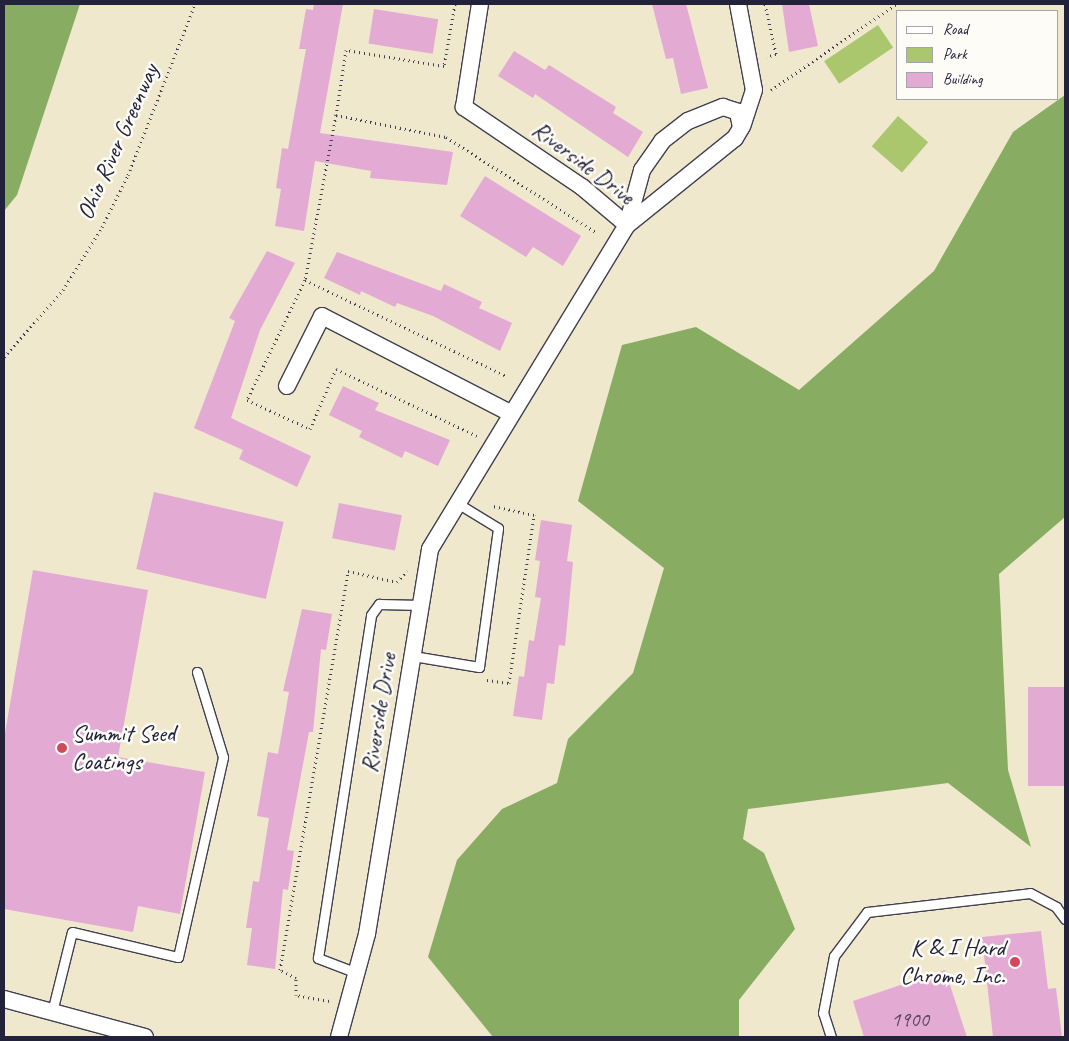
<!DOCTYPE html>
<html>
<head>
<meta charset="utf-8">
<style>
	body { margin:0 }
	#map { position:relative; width:1069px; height:1041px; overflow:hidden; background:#efe8cd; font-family:Caveat,sans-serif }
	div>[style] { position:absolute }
	.green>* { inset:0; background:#abc76e; transform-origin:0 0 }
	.forest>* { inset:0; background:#88ac61 }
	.building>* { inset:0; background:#e3aad4; transform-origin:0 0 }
	.path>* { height:3px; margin-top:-1.5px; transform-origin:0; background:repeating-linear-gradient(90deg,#414051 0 1px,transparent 0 5px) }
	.roads { filter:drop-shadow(1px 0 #414051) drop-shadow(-1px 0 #414051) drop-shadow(0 1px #414051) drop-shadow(0 -1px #414051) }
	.lane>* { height:9px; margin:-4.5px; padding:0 4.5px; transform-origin:4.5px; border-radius:4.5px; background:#fff }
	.street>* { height:16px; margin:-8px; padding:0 8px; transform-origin:8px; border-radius:8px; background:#fff }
	.dots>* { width:14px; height:14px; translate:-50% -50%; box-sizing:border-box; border:2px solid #fdfcf7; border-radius:50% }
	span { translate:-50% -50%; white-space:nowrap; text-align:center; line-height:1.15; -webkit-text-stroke:5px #fdfcf7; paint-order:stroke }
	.number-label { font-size:21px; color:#524461 }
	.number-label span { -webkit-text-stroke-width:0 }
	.street-label { font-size:24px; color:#22223b }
	.poi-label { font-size:24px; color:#22223b }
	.left { translate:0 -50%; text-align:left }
	.right { translate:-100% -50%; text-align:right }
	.frame { position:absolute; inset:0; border:5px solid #22223b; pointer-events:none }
	.legend { position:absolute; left:896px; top:10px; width:162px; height:90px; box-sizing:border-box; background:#fdfcf7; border:1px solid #a5a5ac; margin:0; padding:6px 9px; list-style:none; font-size:15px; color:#22223b }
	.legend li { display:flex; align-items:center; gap:10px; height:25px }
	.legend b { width:25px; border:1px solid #a5a5ac }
</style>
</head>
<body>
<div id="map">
	<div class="green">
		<div style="left:878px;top:25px;width:27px;height:65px;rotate:56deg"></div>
		<div style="left:898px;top:116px;width:40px;height:40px;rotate:41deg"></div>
	</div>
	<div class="forest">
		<div style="clip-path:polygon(4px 4px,80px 4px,17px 195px,4px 211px)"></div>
		<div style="clip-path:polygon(1065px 95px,1065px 517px,999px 574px,1008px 770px,1031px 847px,948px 783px,748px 809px,743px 839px,764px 853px,795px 929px,739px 1000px,739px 1037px,493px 1037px,428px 957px,457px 860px,502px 809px,557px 783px,568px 739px,633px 673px,664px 568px,578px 501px,622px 345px,696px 327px,799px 390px,934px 271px,1013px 132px)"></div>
	</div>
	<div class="building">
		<div style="clip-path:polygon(314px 4px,343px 4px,320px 133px,453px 152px,447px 185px,370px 178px,371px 171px,315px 161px,304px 231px,275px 226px,281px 189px,276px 188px,282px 148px,288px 149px,306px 49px,299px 49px,306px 9px,313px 10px)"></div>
		<div style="clip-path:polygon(652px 4px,686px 4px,708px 88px,681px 94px,673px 58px,666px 59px)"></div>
		<div style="clip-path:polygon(782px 4px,809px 4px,818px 46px,789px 52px)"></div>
		<div style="left:374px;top:9px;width:65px;height:35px;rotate:9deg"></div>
		<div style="clip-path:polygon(514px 51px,545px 70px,549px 65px,616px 107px,613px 113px,643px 132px,628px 157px,535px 94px,533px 98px,498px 76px)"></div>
		<div style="clip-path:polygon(485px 176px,581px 236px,563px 266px,533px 247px,526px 257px,460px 216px)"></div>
		<div style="clip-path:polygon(267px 251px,295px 263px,260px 330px,231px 418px,311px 456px,297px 487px,239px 459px,243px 450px,194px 428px,235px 321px,229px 318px)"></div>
		<div style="clip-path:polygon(337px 252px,441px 291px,444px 284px,482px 302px,479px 308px,512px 323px,500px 351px,433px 316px,397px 303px,395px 307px,361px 291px,360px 295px,324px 278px)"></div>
		<div style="clip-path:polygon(343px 386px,379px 403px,375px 410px,450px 440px,438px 466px,405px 451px,402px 458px,359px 437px,362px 431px,329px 415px)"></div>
		<div style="left:154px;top:492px;width:133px;height:79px;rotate:13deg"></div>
		<div style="left:339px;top:503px;width:64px;height:36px;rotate:11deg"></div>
		<div style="clip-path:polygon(541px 520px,572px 525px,567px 561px,573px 562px,565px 646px,559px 645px,554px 684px,547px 683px,542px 720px,513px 716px,519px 676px,524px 677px,529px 640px,534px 641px,541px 598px,535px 597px,540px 561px,535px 560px)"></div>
		<div style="clip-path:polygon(33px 570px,148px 590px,118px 757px,205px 772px,180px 914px,138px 906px,133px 932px,4px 909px,4px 739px)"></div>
		<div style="clip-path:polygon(302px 609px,332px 614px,326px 650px,321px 649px,313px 732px,309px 732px,287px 850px,294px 851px,288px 890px,283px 889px,275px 969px,247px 965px,252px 928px,246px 928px,253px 881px,259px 882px,269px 818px,257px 816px,268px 752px,278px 754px,289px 692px,283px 691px)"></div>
		<div style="left:1065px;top:687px;width:99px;height:37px;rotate:90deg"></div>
		<div style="clip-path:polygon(1041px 931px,1048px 989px,1056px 988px,1062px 1037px,993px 1037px,982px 937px)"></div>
		<div style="clip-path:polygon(945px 970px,967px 1037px,864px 1037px,853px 1001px)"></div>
	</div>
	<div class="path">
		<div style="left:455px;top:4px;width:63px;rotate:100.1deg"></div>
		<div style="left:444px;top:66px;width:99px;rotate:-170.7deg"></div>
		<div style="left:346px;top:50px;width:66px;rotate:98.7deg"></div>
		<div style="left:336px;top:115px;width:112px;rotate:11.3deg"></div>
		<div style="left:446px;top:137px;width:179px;rotate:32.4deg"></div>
		<div style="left:765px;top:4px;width:51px;rotate:77.6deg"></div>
		<div style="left:776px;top:54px;width:10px;rotate:163deg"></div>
		<div style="left:771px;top:90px;width:152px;rotate:-34.5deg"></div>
		<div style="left:336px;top:115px;width:168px;rotate:100.6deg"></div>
		<div style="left:305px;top:280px;width:133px;rotate:115.8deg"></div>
		<div style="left:247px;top:400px;width:69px;rotate:24.7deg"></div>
		<div style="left:310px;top:429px;width:65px;rotate:-66.6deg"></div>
		<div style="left:336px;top:369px;width:156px;rotate:25.4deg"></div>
		<div style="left:305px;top:280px;width:223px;rotate:25.5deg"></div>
		<div style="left:4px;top:357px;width:89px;rotate:-48.6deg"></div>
		<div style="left:63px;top:290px;width:74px;rotate:-58.2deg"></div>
		<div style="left:102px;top:227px;width:58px;rotate:-63.4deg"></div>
		<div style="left:128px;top:175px;width:184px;rotate:-68.6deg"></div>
		<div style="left:487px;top:680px;width:22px;rotate:8deg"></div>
		<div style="left:509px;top:683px;width:170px;rotate:-81.5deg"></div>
		<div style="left:534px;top:515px;width:42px;rotate:-167.6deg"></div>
		<div style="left:329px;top:1001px;width:34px;rotate:-170deg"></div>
		<div style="left:296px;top:995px;width:17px;rotate:-90deg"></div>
		<div style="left:296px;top:978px;width:18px;rotate:-153deg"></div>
		<div style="left:280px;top:970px;width:405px;rotate:-80.3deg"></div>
		<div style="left:348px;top:571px;width:50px;rotate:12.7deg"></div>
		<div style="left:397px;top:582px;width:15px;rotate:-48deg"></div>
	</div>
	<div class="roads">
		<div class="lane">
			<div style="left:413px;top:656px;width:67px;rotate:9.5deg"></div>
			<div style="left:479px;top:667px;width:140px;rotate:-82.2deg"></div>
			<div style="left:498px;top:528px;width:48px;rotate:-148.6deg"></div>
			<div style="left:357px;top:973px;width:42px;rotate:-159deg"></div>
			<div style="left:318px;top:958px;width:347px;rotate:-81.2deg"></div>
			<div style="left:371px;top:615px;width:14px;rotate:-54deg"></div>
			<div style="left:379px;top:604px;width:42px;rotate:1.4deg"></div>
			<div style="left:52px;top:1012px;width:82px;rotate:-76deg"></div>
			<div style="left:72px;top:932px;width:109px;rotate:13.3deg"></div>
			<div style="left:178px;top:957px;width:205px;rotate:-77.3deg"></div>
			<div style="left:223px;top:757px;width:89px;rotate:-107deg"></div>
			<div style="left:831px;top:1037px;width:25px;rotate:-108deg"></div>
			<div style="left:823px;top:1013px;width:58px;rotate:-79.1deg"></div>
			<div style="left:834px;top:956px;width:55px;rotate:-53.1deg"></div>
			<div style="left:867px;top:912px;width:164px;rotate:-6.6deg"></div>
			<div style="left:1030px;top:893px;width:30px;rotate:28deg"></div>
			<div style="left:1056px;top:907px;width:15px;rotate:53deg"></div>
		</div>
		<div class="street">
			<div style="left:738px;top:4px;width:87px;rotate:79.5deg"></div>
			<div style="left:754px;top:90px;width:38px;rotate:108deg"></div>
			<div style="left:723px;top:107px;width:16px;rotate:18deg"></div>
			<div style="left:738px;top:112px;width:16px;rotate:79deg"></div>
			<div style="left:741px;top:128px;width:12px;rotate:121deg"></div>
			<div style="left:735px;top:138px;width:139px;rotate:141.1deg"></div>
			<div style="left:627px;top:225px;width:57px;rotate:-74.7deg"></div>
			<div style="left:642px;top:170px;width:35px;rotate:-55deg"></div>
			<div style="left:662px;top:141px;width:33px;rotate:-38deg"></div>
			<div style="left:688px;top:121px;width:38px;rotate:-22deg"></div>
			<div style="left:287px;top:386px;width:78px;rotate:-63.4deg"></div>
			<div style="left:322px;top:316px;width:212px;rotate:27.3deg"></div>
			<div style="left:4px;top:999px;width:146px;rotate:15.1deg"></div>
			<div style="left:339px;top:1037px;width:107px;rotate:-74.8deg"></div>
			<div style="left:367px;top:934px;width:390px;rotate:-80.7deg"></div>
			<div style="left:430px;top:549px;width:379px;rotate:-58.7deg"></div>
			<div style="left:627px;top:225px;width:59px;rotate:-139.8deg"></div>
			<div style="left:582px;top:187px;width:143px;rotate:-145.9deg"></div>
			<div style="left:464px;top:107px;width:104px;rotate:-81.2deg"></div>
		</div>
	</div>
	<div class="dots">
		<div style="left:62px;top:748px;background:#d1495b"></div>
		<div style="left:1015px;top:962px;background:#d1495b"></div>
	</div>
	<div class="number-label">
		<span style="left:910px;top:1019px">1900</span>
	</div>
	<div class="street-label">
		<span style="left:118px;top:142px;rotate:-66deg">Ohio River Greenway</span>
		<span style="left:583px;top:163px;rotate:37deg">Riverside Drive</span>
		<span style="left:379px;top:713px;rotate:-81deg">Riverside Drive</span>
	</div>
	<div class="poi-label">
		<span class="left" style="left:72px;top:748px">Summit Seed<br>Coatings</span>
		<span class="right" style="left:1005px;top:962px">K &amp; I Hard<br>Chrome, Inc.</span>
	</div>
	<div class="frame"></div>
	<ul class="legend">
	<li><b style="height:6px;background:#fff"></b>Road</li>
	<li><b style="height:14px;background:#abc76e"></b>Park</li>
	<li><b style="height:14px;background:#e3aad4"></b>Building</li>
	</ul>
</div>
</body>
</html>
